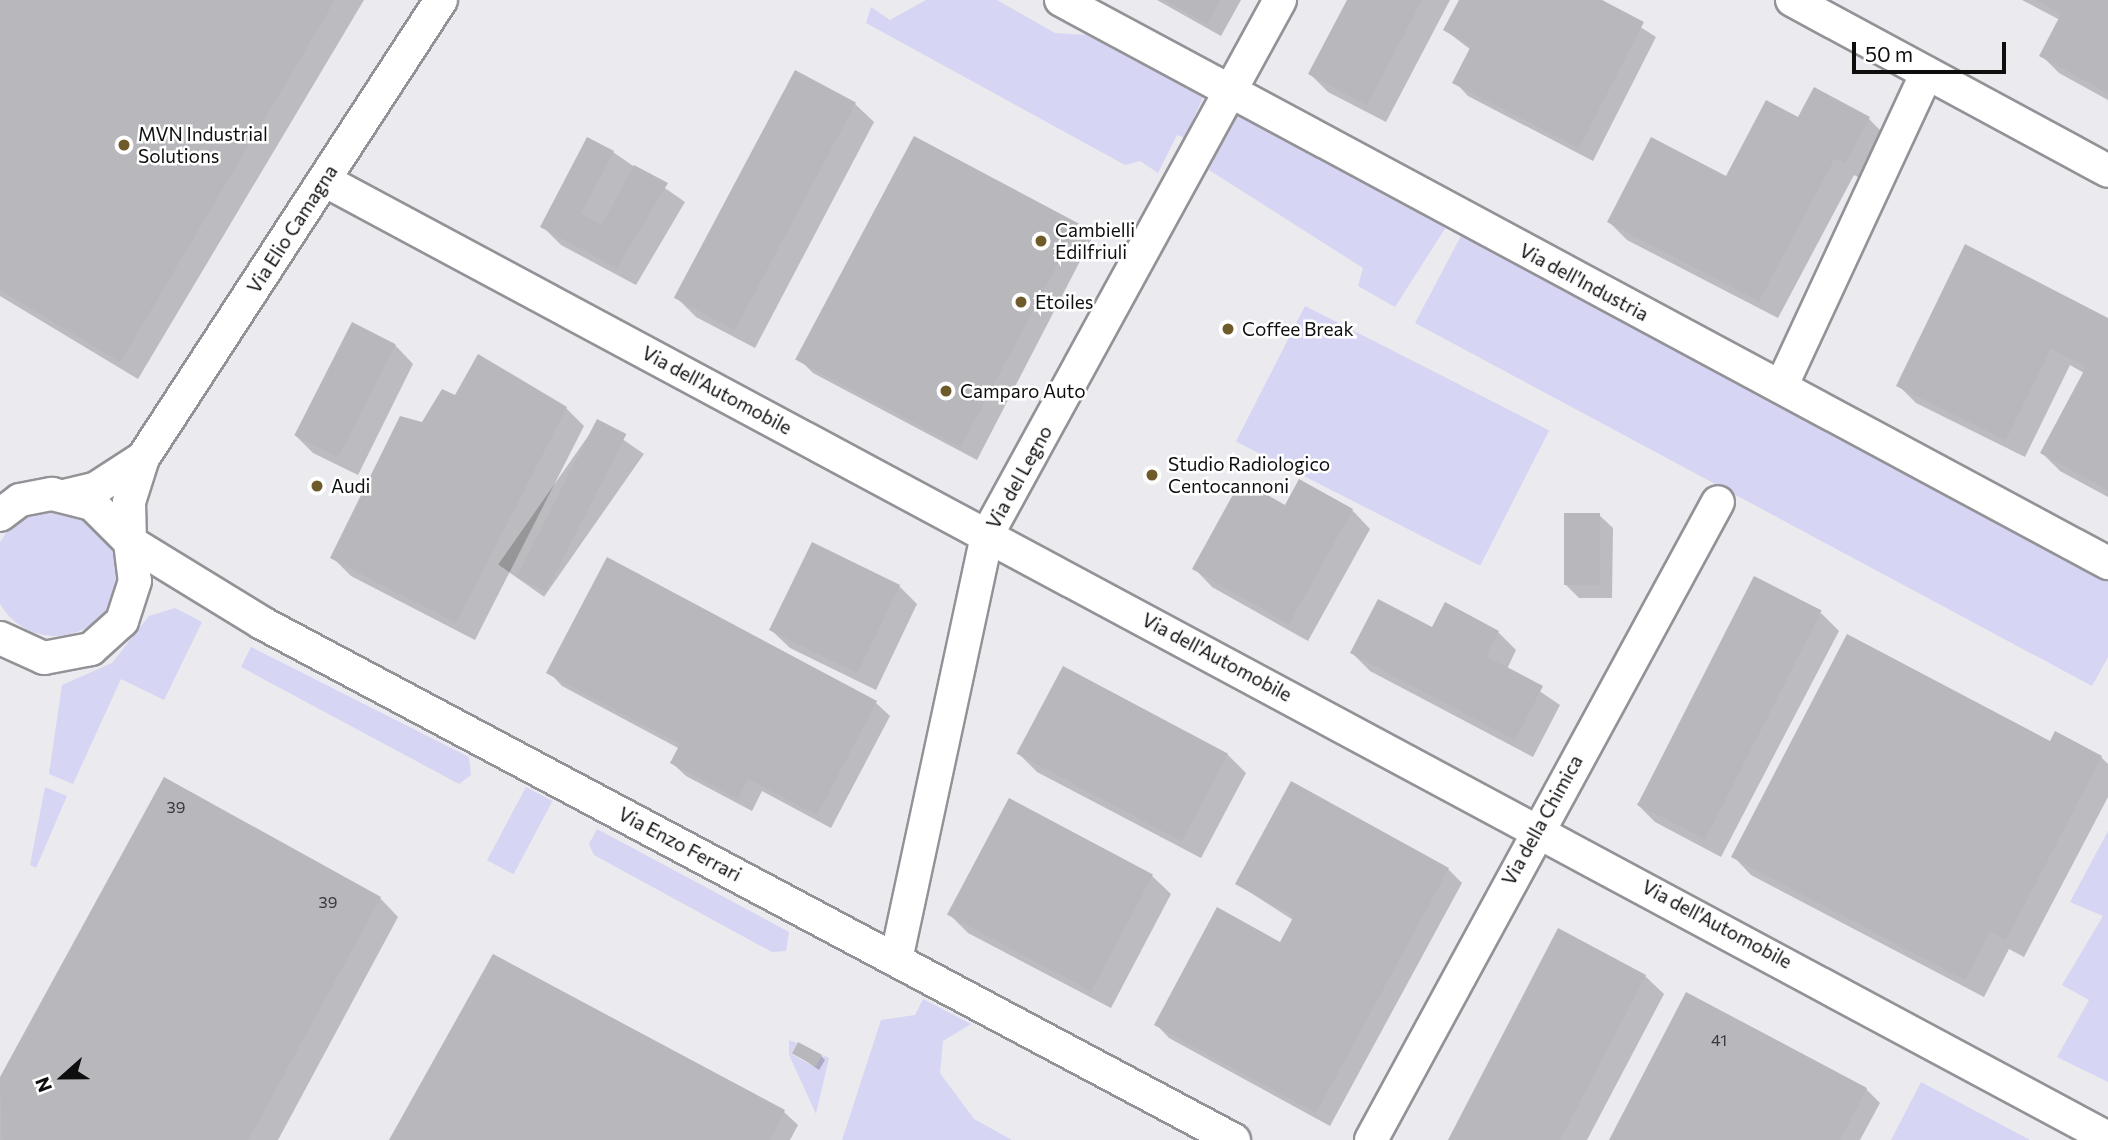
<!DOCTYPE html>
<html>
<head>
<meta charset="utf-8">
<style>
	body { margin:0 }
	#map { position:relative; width:2108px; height:1140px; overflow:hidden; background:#ebeaef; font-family:Commissioner,sans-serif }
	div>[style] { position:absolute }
	.green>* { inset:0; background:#d6d5f3; transform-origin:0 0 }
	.round { border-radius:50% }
	.shadow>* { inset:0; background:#0003; transform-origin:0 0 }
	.building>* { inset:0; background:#b7b7bc; transform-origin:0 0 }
	.roads { filter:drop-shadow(2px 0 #929297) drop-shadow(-2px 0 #929297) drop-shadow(0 2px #929297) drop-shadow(0 -2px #929297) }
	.minor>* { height:32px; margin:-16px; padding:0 16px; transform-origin:16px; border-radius:16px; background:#fff }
	.dots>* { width:19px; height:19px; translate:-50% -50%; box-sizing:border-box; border:4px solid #fff; border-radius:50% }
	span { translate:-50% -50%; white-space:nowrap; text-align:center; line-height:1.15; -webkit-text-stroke:5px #fff; paint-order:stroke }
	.number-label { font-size:16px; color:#38383a }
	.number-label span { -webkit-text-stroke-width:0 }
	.poi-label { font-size:19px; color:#0e0e0f }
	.left { translate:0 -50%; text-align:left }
	.street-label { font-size:19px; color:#0e0e0f }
	.north { position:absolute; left:28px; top:1042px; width:70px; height:70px; -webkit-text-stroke:5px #fff; paint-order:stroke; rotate:249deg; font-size:19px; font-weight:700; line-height:28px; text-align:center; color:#0e0e0f }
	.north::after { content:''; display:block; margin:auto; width:24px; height:32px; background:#0e0e0f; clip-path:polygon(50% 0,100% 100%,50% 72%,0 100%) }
	.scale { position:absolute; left:1852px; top:42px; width:154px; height:32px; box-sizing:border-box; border:4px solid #0e0e0f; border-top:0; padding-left:9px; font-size:21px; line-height:24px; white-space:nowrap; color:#0e0e0f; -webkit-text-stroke:5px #fff; paint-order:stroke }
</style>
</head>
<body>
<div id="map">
	<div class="green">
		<div style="clip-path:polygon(926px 0,997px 0,1055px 33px,1087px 35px,1203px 97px,1185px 138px,1177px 135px,1158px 173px,1140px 161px,1125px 165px,866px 23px,871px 7px,890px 20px)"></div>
		<div style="clip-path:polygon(1229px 111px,1446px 227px,1395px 307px,1358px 286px,1363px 268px,1209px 170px)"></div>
		<div style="clip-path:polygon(1462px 234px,2108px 581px,2108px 657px,2092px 686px,1415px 323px)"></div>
		<div style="left:1305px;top:306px;width:274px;height:152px;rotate:27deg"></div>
		<div class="round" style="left:-8px;top:510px;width:126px;height:126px"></div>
		<div style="clip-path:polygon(175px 608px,202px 622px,164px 700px,121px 679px,73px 784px,49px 774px,62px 685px,112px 663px,149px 616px)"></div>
		<div style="clip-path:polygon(251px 647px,469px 757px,471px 775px,459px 784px,241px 667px)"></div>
		<div style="clip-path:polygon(45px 787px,67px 796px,36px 868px,30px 865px)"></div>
		<div style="left:526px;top:787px;width:30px;height:83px;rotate:28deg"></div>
		<div style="clip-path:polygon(597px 829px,789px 932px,786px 951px,772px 952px,594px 855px,589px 844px)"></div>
		<div style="clip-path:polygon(2108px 831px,2108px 1082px,2057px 1057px,2089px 1000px,2062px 985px,2103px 916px,2070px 902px)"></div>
		<div style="clip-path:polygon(923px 999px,971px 1024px,943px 1041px,940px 1073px,974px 1119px,1012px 1140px,842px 1140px,881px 1020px,915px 1015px)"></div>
		<div style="clip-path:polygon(789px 1040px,797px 1043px,791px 1054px,815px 1067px,822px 1055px,829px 1058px,816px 1114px,789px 1055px)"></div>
		<div style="clip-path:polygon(1921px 1082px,2030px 1140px,1891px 1140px)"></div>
	</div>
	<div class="shadow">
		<div style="clip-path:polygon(0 0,364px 0,138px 379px,0 296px)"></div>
		<div style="clip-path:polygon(1157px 0,1241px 0,1221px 36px)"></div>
		<div style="clip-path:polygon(1349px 0,1450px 0,1386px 122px,1328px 92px,1310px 74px)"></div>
		<div style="clip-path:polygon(1461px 0,1598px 0,1656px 37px,1593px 161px,1468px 96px,1455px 82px,1471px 50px,1445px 30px)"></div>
		<div style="clip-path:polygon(2022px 0,2108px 0,2108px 100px,2059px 73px,2041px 55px,2060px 20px)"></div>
		<div style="clip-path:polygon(796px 73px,855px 104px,874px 122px,755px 348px,696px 317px,678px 299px)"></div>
		<div style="clip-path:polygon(1869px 119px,1887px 137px,1864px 180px,1854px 175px,1778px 318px,1627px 240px,1609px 222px,1727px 178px,1799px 120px)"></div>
		<div style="clip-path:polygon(613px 152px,685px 202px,636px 285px,561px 245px,543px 227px)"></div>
		<div style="clip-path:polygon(1079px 225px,1092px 238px,977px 460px,813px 373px,799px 359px)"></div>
		<div style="clip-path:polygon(2108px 322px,2108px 497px,2060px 471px,2042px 453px,2084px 373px,2070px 365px,2025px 457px,1916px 403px,1898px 385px)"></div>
		<div style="clip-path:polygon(395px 345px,413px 364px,358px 475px,313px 453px,295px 435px)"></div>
		<div style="clip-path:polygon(456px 398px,566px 408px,584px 426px,475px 640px,351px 576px,333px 558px,422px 424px)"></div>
		<div style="left:598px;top:422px;width:56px;height:174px;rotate:35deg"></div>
		<div style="clip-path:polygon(1352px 510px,1370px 529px,1308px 641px,1212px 587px,1194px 568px)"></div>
		<div style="clip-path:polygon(1599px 515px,1613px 528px,1612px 598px,1579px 598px,1565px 584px)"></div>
		<div style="clip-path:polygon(899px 586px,917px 604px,876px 690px,790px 648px,771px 630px)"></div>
		<div style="clip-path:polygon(1821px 613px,1839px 631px,1721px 857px,1655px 822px,1637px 804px)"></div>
		<div style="clip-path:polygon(1432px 629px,1498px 632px,1516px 650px,1507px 669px,1560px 705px,1533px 757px,1370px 671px,1352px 653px)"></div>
		<div style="clip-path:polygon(549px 672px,876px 703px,890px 716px,831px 828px,762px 791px,752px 811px,686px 776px,672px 763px,680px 749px,562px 686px)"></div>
		<div style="clip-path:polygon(2051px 743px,2101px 757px,2108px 764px,2108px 797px,2024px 957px,2009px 949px,1984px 997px,1751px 875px,1733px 856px)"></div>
		<div style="clip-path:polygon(1019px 754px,1228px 755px,1246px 773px,1201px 858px,1037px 772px)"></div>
		<div style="clip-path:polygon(165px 780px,380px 898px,398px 917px,278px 1140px,0 1140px,0 1081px)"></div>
		<div style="clip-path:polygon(1010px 801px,1152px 876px,1171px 894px,1111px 1008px,968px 933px,950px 915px)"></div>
		<div style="clip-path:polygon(1448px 869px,1462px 883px,1330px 1126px,1169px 1038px,1156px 1024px,1281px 944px,1293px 920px,1237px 884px)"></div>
		<div style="clip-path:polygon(1559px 931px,1645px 976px,1664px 994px,1587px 1140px,1450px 1140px)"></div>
		<div style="clip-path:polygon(493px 957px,784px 1112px,798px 1125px,790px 1140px,391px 1140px)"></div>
		<div style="clip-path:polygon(794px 1053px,821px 1056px,825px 1060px,819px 1070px)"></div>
		<div style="clip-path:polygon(1866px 1089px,1880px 1103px,1860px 1140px,1611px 1140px)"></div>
	</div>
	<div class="building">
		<div style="clip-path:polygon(0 0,335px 0,120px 362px,0 290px)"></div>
		<div style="clip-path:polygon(1165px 0,1220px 0,1207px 24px)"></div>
		<div style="clip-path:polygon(1347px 0,1422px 0,1367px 105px,1308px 74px)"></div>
		<div style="clip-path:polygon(1459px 0,1602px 0,1644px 22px,1579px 148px,1452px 83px,1471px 46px,1443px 30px)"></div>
		<div style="clip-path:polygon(2035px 0,2108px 0,2108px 93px,2039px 56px,2061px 14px)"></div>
		<div style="left:795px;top:70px;width:69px;height:258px;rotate:28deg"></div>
		<div style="clip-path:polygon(1814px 87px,1870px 117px,1845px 163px,1835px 158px,1759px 301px,1607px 222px,1651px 137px,1726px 176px,1766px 100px,1798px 117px)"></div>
		<div style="left:914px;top:136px;width:187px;height:253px;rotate:28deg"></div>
		<div style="clip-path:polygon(587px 137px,614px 151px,581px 214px,602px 225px,634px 165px,668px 183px,617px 268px,540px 227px)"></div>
		<div style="clip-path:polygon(1965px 244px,2108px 318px,2108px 490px,2040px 453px,2086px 367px,2051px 348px,2006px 440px,1896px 386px)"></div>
		<div style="left:352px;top:322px;width:49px;height:127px;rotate:27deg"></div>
		<div style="clip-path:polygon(478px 354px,567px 407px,456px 623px,330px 558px,400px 416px,422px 422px,442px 389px,455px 395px)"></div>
		<div style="left:597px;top:419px;width:33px;height:177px;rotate:27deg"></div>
		<div style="clip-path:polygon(1299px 479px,1353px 509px,1289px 624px,1192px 569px,1241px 480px,1285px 505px)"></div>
		<div style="left:1564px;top:513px;width:36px;height:72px"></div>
		<div style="left:812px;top:542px;width:98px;height:98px;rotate:26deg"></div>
		<div style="clip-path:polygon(607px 557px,877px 701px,817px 815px,748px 779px,738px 799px,670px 763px,680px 744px,546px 673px)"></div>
		<div style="left:1754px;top:576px;width:76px;height:257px;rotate:27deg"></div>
		<div style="clip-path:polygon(1378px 599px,1432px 627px,1445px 602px,1499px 631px,1486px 656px,1543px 686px,1515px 740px,1350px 653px)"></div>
		<div style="clip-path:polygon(1847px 634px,2050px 741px,2055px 731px,2102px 756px,2006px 940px,1990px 932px,1965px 980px,1731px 857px)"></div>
		<div style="left:1063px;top:666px;width:187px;height:99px;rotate:28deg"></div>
		<div style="clip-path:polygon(164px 777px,381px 897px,248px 1140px,2px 1140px,0 1077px)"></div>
		<div style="clip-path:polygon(1291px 781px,1449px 868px,1316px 1113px,1154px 1025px,1217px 907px,1280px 942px,1294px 916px,1235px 884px)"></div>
		<div style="left:1009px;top:798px;width:163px;height:132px;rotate:28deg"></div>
		<div style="clip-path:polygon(1558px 928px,1646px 975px,1560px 1140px,1448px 1140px)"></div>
		<div style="clip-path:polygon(493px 954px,785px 1110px,770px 1140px,389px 1140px)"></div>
		<div style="clip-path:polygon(1686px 992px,1867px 1088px,1840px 1140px,1609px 1140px)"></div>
		<div style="left:798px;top:1042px;width:27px;height:13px;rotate:28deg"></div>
	</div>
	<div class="roads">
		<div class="minor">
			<div style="left:441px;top:0;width:546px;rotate:123.05deg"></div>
			<div style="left:143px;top:458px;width:46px;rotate:107.7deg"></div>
			<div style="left:129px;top:502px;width:40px;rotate:88.6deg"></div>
			<div style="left:130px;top:542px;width:155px;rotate:31.5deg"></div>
			<div style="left:262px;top:623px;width:1101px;rotate:28.01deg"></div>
			<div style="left:1061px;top:0;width:1189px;rotate:28.27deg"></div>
			<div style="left:1792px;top:0;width:359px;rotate:28.4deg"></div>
			<div style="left:324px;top:180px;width:2025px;rotate:28.24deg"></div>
			<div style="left:1781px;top:387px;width:346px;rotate:-65.1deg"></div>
			<div style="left:68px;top:495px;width:28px;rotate:-13deg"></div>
			<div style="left:95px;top:489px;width:57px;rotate:-32.9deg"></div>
			<div style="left:0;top:515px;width:25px;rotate:-37deg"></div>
			<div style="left:20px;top:500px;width:33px;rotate:-11deg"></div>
			<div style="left:52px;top:494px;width:41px;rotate:14deg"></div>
			<div style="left:92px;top:504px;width:54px;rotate:45deg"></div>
			<div style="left:130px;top:542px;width:39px;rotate:83deg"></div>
			<div style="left:135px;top:581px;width:42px;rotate:108deg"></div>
			<div style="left:122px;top:621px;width:42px;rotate:137.9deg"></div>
			<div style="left:91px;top:649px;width:48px;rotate:169.2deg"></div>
			<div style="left:44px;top:658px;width:48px;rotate:-155.6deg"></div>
			<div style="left:896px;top:960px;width:435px;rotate:-77.9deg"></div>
			<div style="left:987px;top:535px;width:610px;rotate:-61.29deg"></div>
			<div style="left:1371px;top:1140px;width:726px;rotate:-61.46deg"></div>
		</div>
	</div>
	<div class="dots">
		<div style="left:124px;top:145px;background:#6f5b2a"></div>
		<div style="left:1041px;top:241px;background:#6f5b2a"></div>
		<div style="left:1021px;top:302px;background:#6f5b2a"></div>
		<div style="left:1228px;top:329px;background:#6f5b2a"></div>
		<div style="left:946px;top:391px;background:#6f5b2a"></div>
		<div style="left:1152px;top:475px;background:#6f5b2a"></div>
		<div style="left:317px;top:486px;background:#6f5b2a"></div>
	</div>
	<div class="number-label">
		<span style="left:176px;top:807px">39</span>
		<span style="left:328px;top:902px">39</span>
		<span style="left:1719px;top:1040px">41</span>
	</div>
	<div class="poi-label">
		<span class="left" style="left:138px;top:145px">MVN Industrial<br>Solutions</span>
		<span class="left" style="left:1055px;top:241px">Cambielli<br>Edilfriuli</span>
		<span class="left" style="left:1035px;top:302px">Etoiles</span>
		<span class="left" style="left:1242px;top:329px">Coffee Break</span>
		<span class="left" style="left:960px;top:391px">Camparo Auto</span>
		<span class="left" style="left:1168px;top:475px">Studio Radiologico<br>Centocannoni</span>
		<span class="left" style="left:331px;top:486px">Audi</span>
	</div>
	<div class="street-label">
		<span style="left:292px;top:229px;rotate:-57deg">Via Elio Camagna</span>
		<span style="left:1584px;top:282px;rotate:28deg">Via dell'Industria</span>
		<span style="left:717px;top:390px;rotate:28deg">Via dell'Automobile</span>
		<span style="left:1019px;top:477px;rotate:-61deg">Via del Legno</span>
		<span style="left:1217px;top:657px;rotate:28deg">Via dell'Automobile</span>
		<span style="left:1542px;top:820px;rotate:-61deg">Via della Chimica</span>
		<span style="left:680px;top:844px;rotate:28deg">Via Enzo Ferrari</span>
		<span style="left:1717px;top:924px;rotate:28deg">Via dell'Automobile</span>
	</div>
	<div class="north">N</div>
	<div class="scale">50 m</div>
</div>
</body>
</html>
